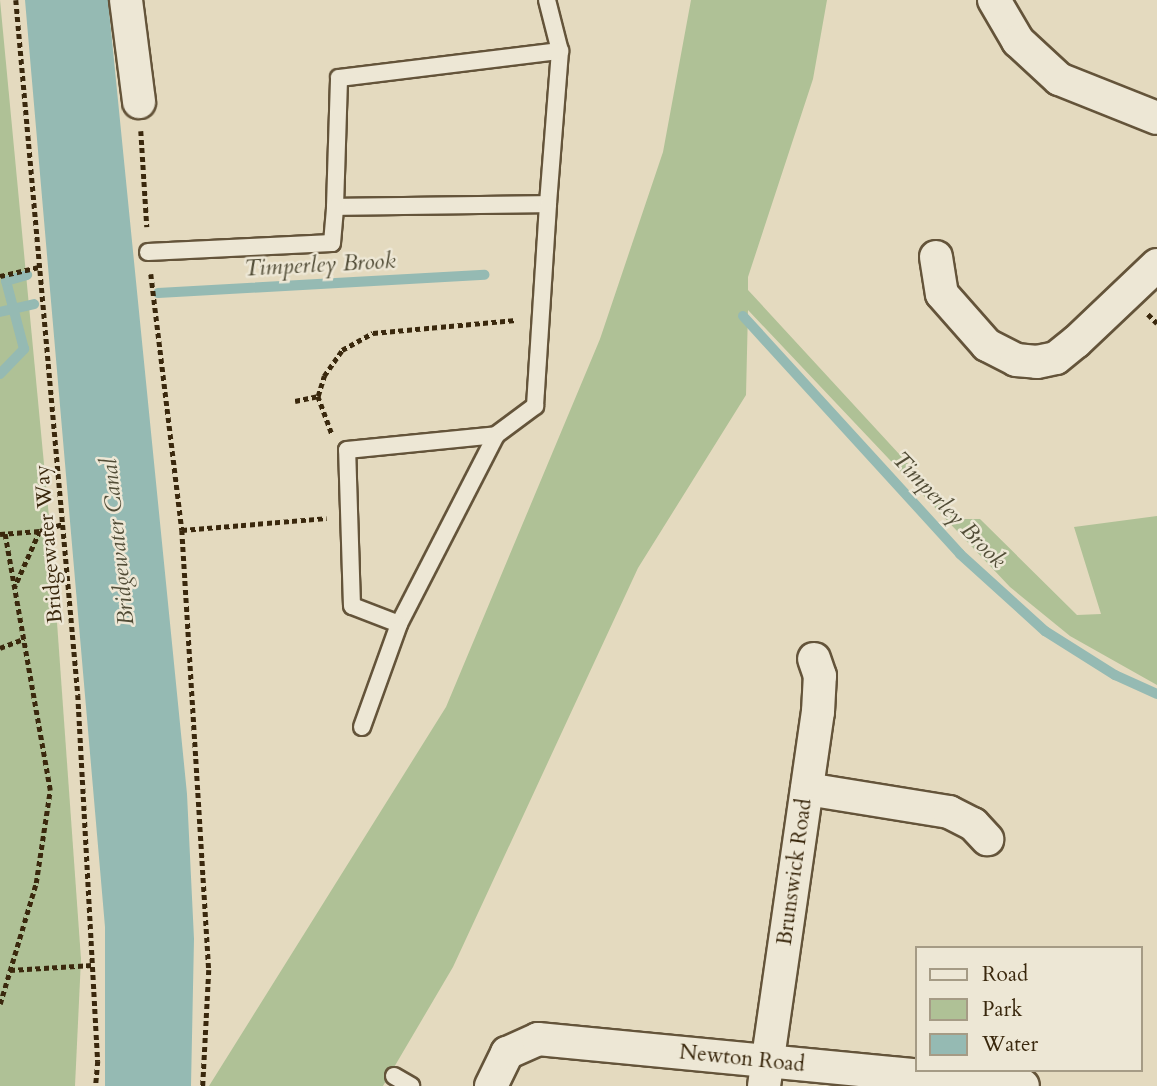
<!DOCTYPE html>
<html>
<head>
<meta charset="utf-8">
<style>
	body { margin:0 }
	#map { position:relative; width:1157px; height:1086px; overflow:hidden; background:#e4dabf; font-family:Cardo,serif }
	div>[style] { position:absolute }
	.green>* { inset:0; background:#afc196 }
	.water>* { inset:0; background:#95bab3 }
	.stream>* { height:10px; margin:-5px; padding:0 5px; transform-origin:5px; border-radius:5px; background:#95bab3 }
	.path>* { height:4.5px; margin-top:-2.25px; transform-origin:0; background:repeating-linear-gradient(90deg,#3a280d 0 5px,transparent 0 8.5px) }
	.roads { filter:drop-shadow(2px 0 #64543a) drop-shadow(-2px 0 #64543a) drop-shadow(0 2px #64543a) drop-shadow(0 -2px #64543a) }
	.lane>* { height:16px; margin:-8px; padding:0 8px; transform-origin:8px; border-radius:8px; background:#ede7d5 }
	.street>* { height:32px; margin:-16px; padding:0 16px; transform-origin:16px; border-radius:16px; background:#ede7d5 }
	span { translate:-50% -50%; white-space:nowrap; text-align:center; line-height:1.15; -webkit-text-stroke:5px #ede7d5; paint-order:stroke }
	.street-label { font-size:21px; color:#3a280d }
	.water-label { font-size:23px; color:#514c36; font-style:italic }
	.legend { position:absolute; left:915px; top:946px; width:228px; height:126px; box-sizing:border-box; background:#ede7d5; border:2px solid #a59b85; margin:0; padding:9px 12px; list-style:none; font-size:21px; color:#3a280d }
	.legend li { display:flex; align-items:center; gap:14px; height:35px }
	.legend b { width:35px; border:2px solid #a59b85 }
</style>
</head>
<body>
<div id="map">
	<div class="green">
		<div style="clip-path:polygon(0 0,51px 538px,81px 959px,75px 1086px,0 1086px)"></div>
		<div style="clip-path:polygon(691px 0,827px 0,813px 79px,748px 277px,748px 290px,959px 519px,980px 519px,1077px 615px,1101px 614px,1074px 527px,1157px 516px,1157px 685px,1070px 636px,1010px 587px,748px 310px,746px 395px,638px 568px,453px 967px,383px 1086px,209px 1086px,446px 707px,600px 339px,663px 152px)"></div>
	</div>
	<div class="water">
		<div style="clip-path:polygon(25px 0,108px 0,187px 794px,194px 939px,191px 1086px,105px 1086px,105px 927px)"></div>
	</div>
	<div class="stream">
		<div style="left:158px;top:293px;width:327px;rotate:-3.2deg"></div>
		<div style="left:0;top:312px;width:35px;rotate:-13deg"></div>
		<div style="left:743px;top:316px;width:322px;rotate:47.6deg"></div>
		<div style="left:960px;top:554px;width:115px;rotate:42.2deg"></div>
		<div style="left:1045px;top:631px;width:83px;rotate:32.2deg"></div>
		<div style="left:1115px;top:675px;width:46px;rotate:24.3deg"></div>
		<div style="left:0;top:374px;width:35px;rotate:-46deg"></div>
		<div style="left:24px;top:349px;width:70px;rotate:-104.8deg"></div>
		<div style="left:6px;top:281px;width:22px;rotate:-16deg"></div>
	</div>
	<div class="path">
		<div style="left:16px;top:0;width:698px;rotate:84.9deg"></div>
		<div style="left:78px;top:695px;width:367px;rotate:86.9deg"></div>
		<div style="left:98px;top:1061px;width:25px;rotate:95deg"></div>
		<div style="left:141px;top:131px;width:96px;rotate:86.4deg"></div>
		<div style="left:151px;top:274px;width:258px;rotate:83.1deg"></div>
		<div style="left:182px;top:530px;width:441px;rotate:86.5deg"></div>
		<div style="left:209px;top:970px;width:116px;rotate:93deg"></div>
		<div style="left:0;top:276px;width:40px;rotate:-13deg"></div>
		<div style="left:1148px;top:314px;width:13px;rotate:45deg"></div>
		<div style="left:318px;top:396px;width:40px;rotate:69.8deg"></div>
		<div style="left:295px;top:401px;width:24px;rotate:-12deg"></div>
		<div style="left:318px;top:396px;width:21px;rotate:-73deg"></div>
		<div style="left:324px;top:376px;width:32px;rotate:-55deg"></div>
		<div style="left:342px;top:350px;width:35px;rotate:-29deg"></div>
		<div style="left:373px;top:333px;width:143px;rotate:-5.2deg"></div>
		<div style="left:182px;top:530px;width:145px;rotate:-4.7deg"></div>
		<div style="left:40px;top:531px;width:24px;rotate:-17deg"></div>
		<div style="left:0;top:534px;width:40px;rotate:-4.3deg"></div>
		<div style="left:40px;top:531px;width:61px;rotate:114.1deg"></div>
		<div style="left:0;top:648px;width:26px;rotate:-21deg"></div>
		<div style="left:10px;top:970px;width:83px;rotate:-3.4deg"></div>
		<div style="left:0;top:1004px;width:126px;rotate:-73.4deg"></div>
		<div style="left:36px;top:883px;width:94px;rotate:-81.4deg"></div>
		<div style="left:50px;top:790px;width:260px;rotate:-100deg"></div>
	</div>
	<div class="roads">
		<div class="lane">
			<div style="left:547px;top:0;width:53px;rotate:75.7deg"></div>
			<div style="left:560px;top:51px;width:153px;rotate:94.5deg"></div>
			<div style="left:548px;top:204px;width:213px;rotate:179.2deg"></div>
			<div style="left:335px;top:207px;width:129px;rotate:-88.2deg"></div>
			<div style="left:339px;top:78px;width:223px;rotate:-7deg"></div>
			<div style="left:148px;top:252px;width:184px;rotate:-2.8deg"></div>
			<div style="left:332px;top:243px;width:36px;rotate:-85deg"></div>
			<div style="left:399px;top:624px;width:212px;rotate:-62.8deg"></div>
			<div style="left:362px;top:727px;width:109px;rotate:-70.2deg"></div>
			<div style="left:399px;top:624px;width:50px;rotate:-159deg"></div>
			<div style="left:352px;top:606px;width:156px;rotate:-91.8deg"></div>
			<div style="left:347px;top:450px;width:150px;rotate:-5.7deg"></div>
			<div style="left:496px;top:435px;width:49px;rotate:-36.6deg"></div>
			<div style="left:535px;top:406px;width:202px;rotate:-86.3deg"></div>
			<div style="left:394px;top:1076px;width:20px;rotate:30deg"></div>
		</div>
		<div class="street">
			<div style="left:126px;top:0;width:103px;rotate:82.7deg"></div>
			<div style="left:994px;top:0;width:48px;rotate:59.7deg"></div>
			<div style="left:1018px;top:41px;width:56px;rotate:42.8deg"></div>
			<div style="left:1059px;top:79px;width:105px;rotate:21.7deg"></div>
			<div style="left:936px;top:257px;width:37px;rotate:81deg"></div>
			<div style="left:942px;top:294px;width:68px;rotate:48.6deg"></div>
			<div style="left:987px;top:345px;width:33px;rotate:27deg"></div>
			<div style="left:1016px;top:360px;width:21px;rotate:5deg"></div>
			<div style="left:1037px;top:362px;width:19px;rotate:-12deg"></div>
			<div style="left:1056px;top:358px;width:26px;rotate:-39deg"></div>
			<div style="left:1076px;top:342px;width:112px;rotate:-43.5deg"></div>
			<div style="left:807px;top:789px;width:144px;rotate:9.2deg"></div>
			<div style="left:949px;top:812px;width:27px;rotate:27deg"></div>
			<div style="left:973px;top:824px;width:21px;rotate:47deg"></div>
			<div style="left:491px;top:1086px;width:37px;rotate:-64deg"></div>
			<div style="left:507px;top:1053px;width:34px;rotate:-24deg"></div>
			<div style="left:538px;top:1039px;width:487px;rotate:5.5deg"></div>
			<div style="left:764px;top:1086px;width:378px;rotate:-81.8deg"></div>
			<div style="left:818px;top:712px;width:36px;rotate:-87deg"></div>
			<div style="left:820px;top:676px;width:18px;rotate:-109deg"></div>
		</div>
	</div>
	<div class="street-label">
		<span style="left:49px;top:544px;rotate:-95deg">Bridgewater Way</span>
		<span style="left:795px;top:872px;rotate:-82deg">Brunswick Road</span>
		<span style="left:742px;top:1059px;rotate:6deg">Newton Road</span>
	</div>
	<div class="water-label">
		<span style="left:320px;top:265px;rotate:-3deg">Timperley Brook</span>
		<span style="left:949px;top:510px;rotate:46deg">Timperley Brook</span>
		<span style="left:118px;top:542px;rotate:-96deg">Bridgewater Canal</span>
	</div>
	<ul class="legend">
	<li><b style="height:9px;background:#ede7d5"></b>Road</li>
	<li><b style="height:19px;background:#afc196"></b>Park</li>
	<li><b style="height:19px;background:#95bab3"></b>Water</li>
	</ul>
</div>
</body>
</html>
